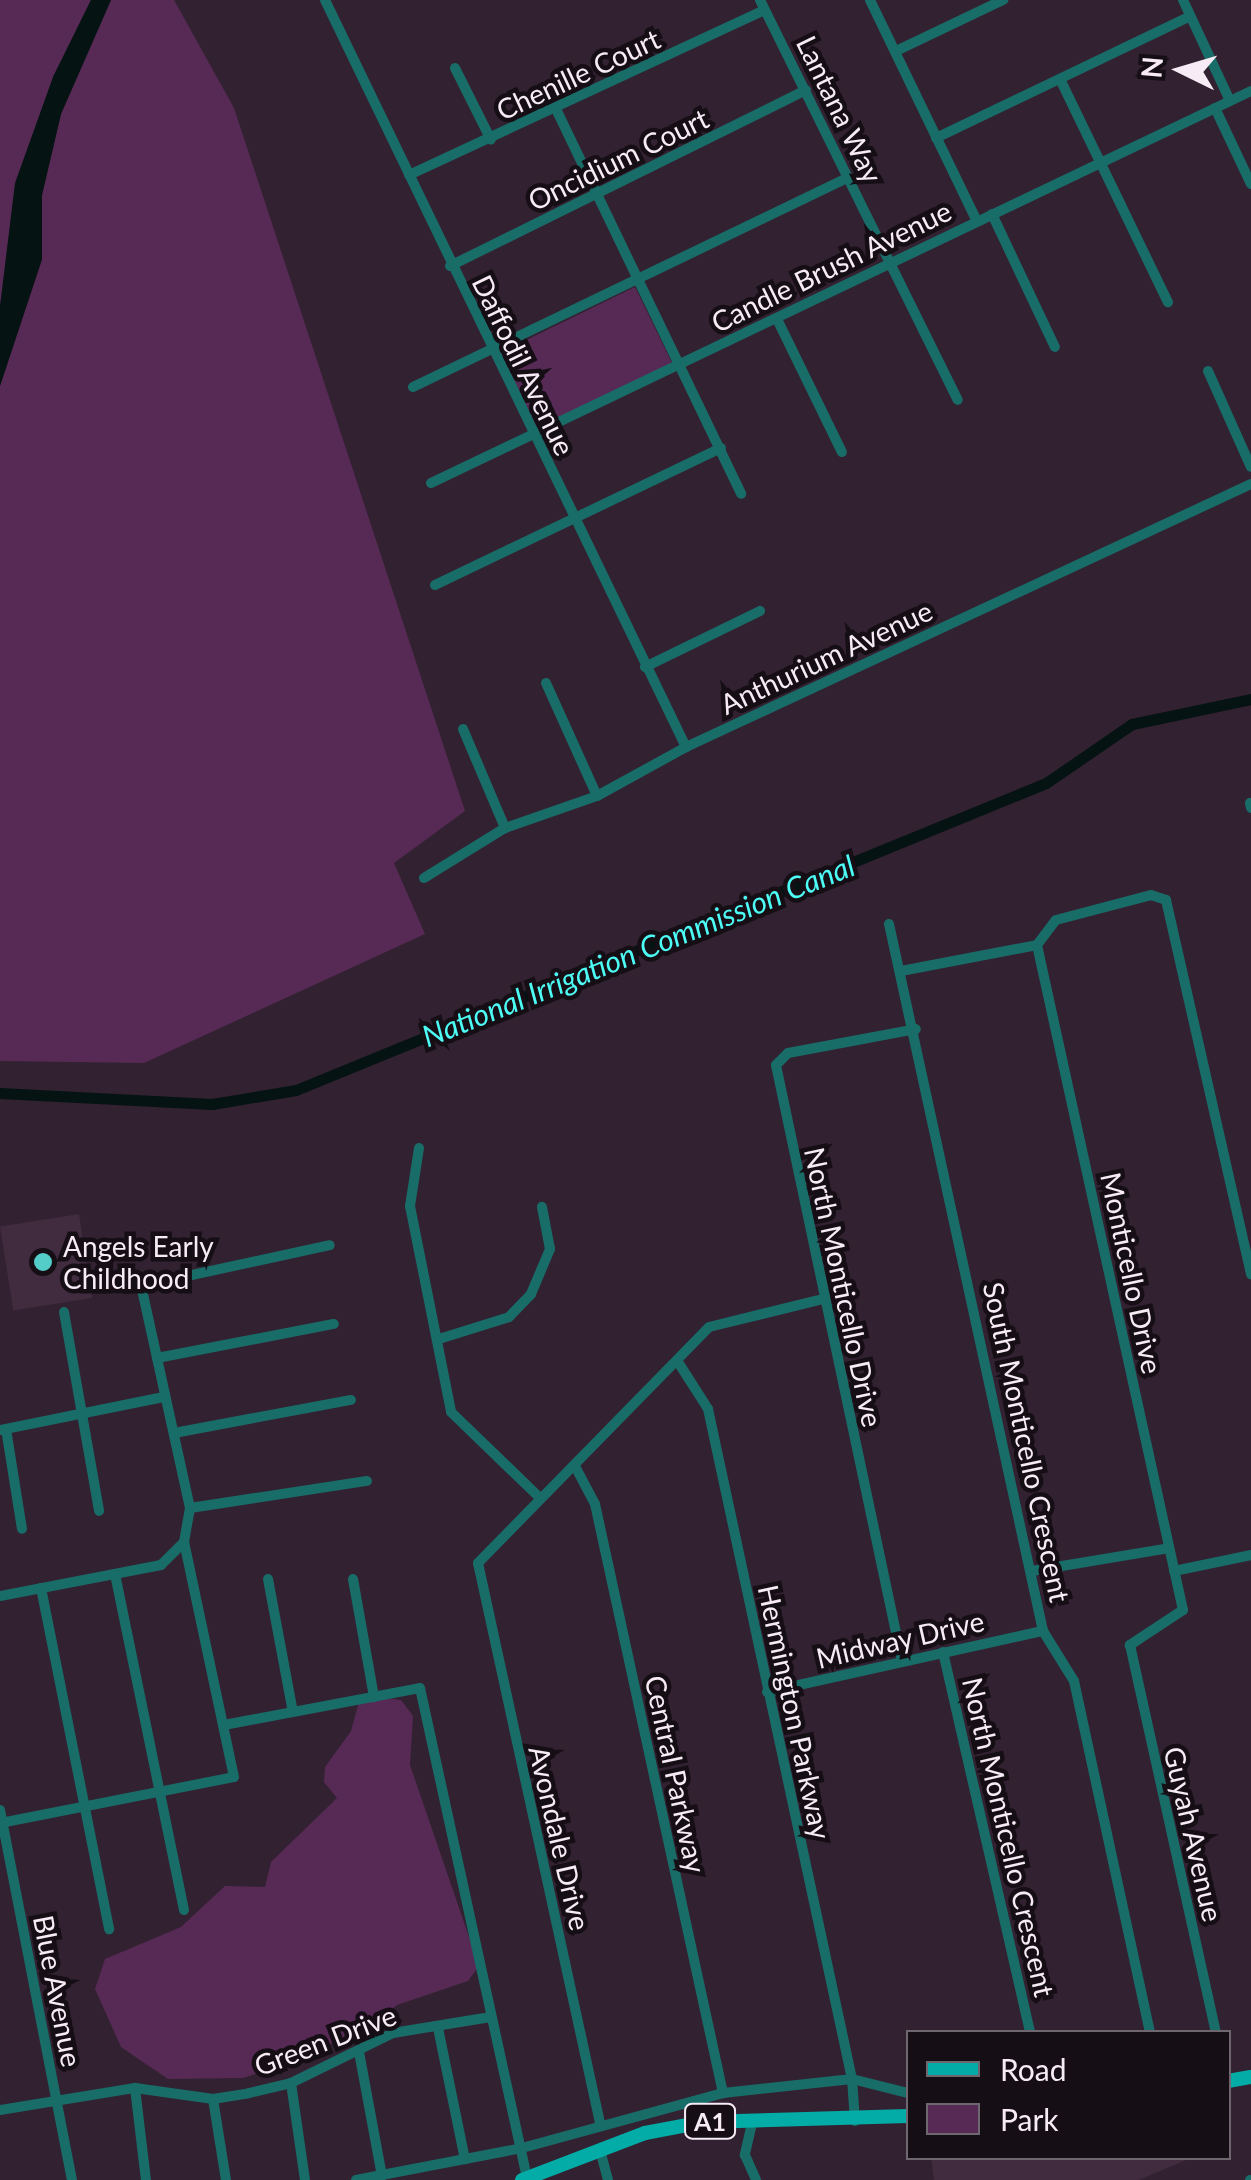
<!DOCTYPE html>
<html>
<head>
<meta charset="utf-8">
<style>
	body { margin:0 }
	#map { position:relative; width:1251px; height:2180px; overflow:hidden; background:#322131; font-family:Lato,sans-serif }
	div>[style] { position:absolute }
	.built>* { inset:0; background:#402b3f; transform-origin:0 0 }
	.green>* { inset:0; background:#572a56; transform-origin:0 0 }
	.water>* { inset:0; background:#051313 }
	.canal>* { height:11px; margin:-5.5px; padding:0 5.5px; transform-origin:5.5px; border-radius:5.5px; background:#051313 }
	.minor>* { height:10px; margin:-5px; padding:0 5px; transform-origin:5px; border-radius:5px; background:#196d69 }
	.major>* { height:14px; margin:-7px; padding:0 7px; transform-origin:7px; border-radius:7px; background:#03aca6 }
	.dots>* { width:28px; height:28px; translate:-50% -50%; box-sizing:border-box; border:5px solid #150e15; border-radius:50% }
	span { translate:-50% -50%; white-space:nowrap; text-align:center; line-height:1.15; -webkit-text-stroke:9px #150e15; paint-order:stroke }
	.shield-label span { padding:2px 8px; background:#150e15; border:2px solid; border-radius:8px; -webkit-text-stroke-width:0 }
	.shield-label { font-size:25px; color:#f7ecf6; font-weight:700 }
	.street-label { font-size:28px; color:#f7ecf6 }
	.poi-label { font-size:28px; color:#f7ecf6 }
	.left { translate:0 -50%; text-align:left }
	.water-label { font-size:30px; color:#4cfcf5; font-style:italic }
	.legend { position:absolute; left:906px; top:2030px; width:325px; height:130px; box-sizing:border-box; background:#150e15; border:2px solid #6f676f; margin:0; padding:12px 18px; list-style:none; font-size:30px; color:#f7ecf6 }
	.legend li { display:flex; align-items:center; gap:20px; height:50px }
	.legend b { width:50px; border:2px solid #6f676f }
	.north { position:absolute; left:1131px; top:20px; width:100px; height:100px; -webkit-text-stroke:8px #150e15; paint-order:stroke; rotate:275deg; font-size:28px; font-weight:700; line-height:40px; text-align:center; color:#f7ecf6 }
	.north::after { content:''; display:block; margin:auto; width:35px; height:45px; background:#f7ecf6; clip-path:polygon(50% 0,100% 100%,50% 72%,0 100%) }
</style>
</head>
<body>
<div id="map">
	<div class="built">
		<div style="left:79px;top:1214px;width:85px;height:80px;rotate:81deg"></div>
		<div style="clip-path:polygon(931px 2158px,1191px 2158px,1139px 2180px,934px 2180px)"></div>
	</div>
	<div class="green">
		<div style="clip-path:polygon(0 0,91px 0,53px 77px,0 306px)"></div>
		<div style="clip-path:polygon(111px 0,174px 0,234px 108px,465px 811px,394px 863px,425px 934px,144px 1063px,0 1061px,0 386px,42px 260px,42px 195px,61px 114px)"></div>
		<div style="left:635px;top:287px;width:86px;height:158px;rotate:64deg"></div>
		<div style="clip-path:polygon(361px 1695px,401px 1700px,413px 1716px,410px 1765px,479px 1966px,468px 1981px,397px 2005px,376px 2023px,283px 2065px,243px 2078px,168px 2079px,121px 2047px,95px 1989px,105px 1959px,181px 1927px,225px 1886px,265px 1887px,271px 1862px,337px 1798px,324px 1782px,325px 1767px,351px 1731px)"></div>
	</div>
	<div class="water">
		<div style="clip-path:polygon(91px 0,111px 0,61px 114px,42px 195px,42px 259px,0 386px,0 306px,15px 183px,53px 77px)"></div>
	</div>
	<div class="canal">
		<div style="left:0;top:1093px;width:212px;rotate:3deg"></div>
		<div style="left:212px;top:1104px;width:85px;rotate:-9.5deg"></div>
		<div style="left:296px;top:1090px;width:810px;rotate:-22.26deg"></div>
		<div style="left:1046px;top:783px;width:104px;rotate:-34.5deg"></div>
		<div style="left:1132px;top:724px;width:122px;rotate:-11.9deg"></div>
	</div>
	<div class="minor">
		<div style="left:325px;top:0;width:830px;rotate:64.21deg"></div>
		<div style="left:760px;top:0;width:446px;rotate:63.7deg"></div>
		<div style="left:870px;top:0;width:246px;rotate:64.2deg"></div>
		<div style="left:1183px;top:0;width:111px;rotate:65deg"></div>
		<div style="left:896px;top:51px;width:119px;rotate:-25.5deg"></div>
		<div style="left:455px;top:68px;width:80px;rotate:63.4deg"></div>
		<div style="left:1060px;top:79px;width:248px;rotate:64.2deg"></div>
		<div style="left:1215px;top:108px;width:84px;rotate:64.7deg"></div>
		<div style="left:556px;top:109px;width:427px;rotate:64.3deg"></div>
		<div style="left:936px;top:138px;width:280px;rotate:-25.6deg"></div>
		<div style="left:409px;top:175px;width:392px;rotate:-24.9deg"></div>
		<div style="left:992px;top:214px;width:147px;rotate:64.7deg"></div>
		<div style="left:450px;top:266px;width:397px;rotate:-26.3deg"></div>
		<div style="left:777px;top:319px;width:148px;rotate:64deg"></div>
		<div style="left:1208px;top:371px;width:105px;rotate:65.9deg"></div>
		<div style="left:413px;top:387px;width:484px;rotate:-25.7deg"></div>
		<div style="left:431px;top:483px;width:909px;rotate:-25.55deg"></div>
		<div style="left:435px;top:585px;width:317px;rotate:-25.6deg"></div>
		<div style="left:645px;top:667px;width:128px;rotate:-26deg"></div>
		<div style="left:546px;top:683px;width:124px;rotate:65.7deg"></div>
		<div style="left:463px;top:729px;width:108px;rotate:67deg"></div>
		<div style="left:1250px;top:803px;width:5px;rotate:79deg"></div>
		<div style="left:424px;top:878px;width:95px;rotate:-31.7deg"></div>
		<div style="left:505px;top:828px;width:97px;rotate:-19.2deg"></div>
		<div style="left:597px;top:796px;width:102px;rotate:-28.8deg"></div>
		<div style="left:686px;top:747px;width:623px;rotate:-24.96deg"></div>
		<div style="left:889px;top:924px;width:724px;rotate:77.71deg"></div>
		<div style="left:1043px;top:1631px;width:59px;rotate:58.2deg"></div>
		<div style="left:1074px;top:1681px;width:359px;rotate:77.8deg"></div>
		<div style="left:1037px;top:945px;width:681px;rotate:77.62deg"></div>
		<div style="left:1183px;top:1610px;width:64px;rotate:146.6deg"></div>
		<div style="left:1130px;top:1645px;width:396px;rotate:77.5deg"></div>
		<div style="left:1037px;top:945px;width:31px;rotate:-53deg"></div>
		<div style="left:1056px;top:920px;width:98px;rotate:-14.7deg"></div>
		<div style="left:1151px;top:895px;width:16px;rotate:18deg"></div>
		<div style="left:1166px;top:900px;width:384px;rotate:77.2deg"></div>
		<div style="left:901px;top:971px;width:138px;rotate:-10.8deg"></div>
		<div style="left:419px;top:1148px;width:59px;rotate:98.8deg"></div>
		<div style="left:410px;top:1206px;width:210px;rotate:78.7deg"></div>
		<div style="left:451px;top:1412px;width:122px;rotate:44deg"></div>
		<div style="left:64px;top:1312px;width:202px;rotate:80deg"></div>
		<div style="left:439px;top:1339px;width:73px;rotate:-17.4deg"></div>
		<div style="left:509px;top:1317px;width:32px;rotate:-46deg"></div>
		<div style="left:531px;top:1294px;width:49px;rotate:-67.1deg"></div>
		<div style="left:550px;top:1249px;width:43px;rotate:-100.8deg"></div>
		<div style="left:157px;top:1358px;width:180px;rotate:-10.9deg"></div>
		<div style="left:678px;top:1362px;width:56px;rotate:57.4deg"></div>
		<div style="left:708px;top:1409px;width:685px;rotate:77.87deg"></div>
		<div style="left:852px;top:2079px;width:42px;rotate:85.9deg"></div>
		<div style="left:6px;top:1429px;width:101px;rotate:80.9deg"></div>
		<div style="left:0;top:1430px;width:167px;rotate:-11.4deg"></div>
		<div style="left:174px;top:1433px;width:180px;rotate:-10.6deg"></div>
		<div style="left:576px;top:1468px;width:41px;rotate:62.2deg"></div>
		<div style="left:595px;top:1504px;width:603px;rotate:77.74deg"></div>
		<div style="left:190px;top:1508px;width:179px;rotate:-8.7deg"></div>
		<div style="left:1032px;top:1571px;width:139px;rotate:-9.5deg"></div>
		<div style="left:1174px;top:1571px;width:79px;rotate:-11.7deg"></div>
		<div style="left:115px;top:1574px;width:343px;rotate:78.4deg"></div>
		<div style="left:268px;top:1579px;width:135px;rotate:79.4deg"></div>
		<div style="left:353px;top:1579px;width:120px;rotate:79.9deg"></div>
		<div style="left:41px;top:1588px;width:348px;rotate:78.7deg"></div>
		<div style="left:0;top:1596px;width:164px;rotate:-10.9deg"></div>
		<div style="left:161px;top:1565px;width:33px;rotate:-45deg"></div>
		<div style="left:184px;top:1542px;width:35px;rotate:-80deg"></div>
		<div style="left:190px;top:1508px;width:227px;rotate:-102.4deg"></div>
		<div style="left:141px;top:1286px;width:193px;rotate:-12.2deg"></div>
		<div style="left:943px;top:1652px;width:390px;rotate:77.1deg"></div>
		<div style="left:902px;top:1661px;width:609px;rotate:-101.94deg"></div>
		<div style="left:776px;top:1065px;width:17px;rotate:-45deg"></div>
		<div style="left:788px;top:1053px;width:130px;rotate:-10.6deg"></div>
		<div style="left:767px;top:1692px;width:283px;rotate:-12.5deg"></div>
		<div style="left:224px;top:1725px;width:199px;rotate:-10.7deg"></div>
		<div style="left:420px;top:1688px;width:502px;rotate:77.68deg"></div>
		<div style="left:0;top:1810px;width:377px;rotate:79deg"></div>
		<div style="left:0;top:1823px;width:238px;rotate:-11.1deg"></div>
		<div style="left:234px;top:1777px;width:240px;rotate:-102deg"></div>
		<div style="left:438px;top:2028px;width:134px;rotate:78.4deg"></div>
		<div style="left:359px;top:2052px;width:126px;rotate:79.5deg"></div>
		<div style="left:291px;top:2083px;width:98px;rotate:81.8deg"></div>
		<div style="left:135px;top:2088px;width:93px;rotate:83.2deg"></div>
		<div style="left:213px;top:2099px;width:82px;rotate:80.9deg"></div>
		<div style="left:0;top:2110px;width:137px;rotate:-9.3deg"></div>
		<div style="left:135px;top:2088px;width:79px;rotate:8deg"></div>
		<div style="left:213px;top:2099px;width:36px;rotate:-9deg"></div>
		<div style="left:249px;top:2093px;width:43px;rotate:-13.4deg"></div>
		<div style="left:291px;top:2083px;width:114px;rotate:-26.1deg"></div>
		<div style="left:393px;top:2033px;width:99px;rotate:-9.3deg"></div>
		<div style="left:753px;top:2119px;width:37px;rotate:103deg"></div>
		<div style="left:745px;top:2155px;width:27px;rotate:66deg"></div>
		<div style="left:600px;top:2123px;width:573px;rotate:-102.29deg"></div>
		<div style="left:478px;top:1563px;width:330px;rotate:-45.6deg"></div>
		<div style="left:709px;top:1327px;width:117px;rotate:-13.8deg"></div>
		<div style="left:600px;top:2150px;width:31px;rotate:75deg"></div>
		<div style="left:356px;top:2180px;width:169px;rotate:-10.9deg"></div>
		<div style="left:522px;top:2148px;width:208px;rotate:-15.3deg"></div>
		<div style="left:723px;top:2093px;width:130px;rotate:-6.2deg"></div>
		<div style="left:852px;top:2079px;width:58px;rotate:14deg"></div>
		<div style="left:1250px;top:2180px;width:1px"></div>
	</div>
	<div class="major">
		<div style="left:1228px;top:2081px;width:23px;rotate:-10deg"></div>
		<div style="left:522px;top:2180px;width:132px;rotate:-20.9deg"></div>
		<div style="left:645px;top:2133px;width:60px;rotate:-10.6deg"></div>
		<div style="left:704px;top:2122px;width:204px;rotate:-1.7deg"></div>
	</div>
	<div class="dots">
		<div style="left:43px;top:1262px;background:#54cdc8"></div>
	</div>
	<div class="shield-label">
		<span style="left:710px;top:2121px">A1</span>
	</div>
	<div class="street-label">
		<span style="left:578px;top:74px;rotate:-25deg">Chenille Court</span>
		<span style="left:840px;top:109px;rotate:64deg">Lantana Way</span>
		<span style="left:618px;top:159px;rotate:-26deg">Oncidium Court</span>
		<span style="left:831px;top:266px;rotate:-26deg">Candle Brush Avenue</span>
		<span style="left:524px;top:365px;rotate:64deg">Daffodil Avenue</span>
		<span style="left:826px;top:657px;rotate:-25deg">Anthurium Avenue</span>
		<span style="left:1132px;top:1273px;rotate:78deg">Monticello Drive</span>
		<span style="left:844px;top:1287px;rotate:78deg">North Monticello Drive</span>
		<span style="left:1027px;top:1442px;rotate:78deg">South Monticello Crescent</span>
		<span style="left:900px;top:1639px;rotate:-13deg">Midway Drive</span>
		<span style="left:795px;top:1712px;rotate:78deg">Hermington Parkway</span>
		<span style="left:676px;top:1774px;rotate:78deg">Central Parkway</span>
		<span style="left:1194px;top:1834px;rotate:77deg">Guyah Avenue</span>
		<span style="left:1009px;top:1837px;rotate:77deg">North Monticello Crescent</span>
		<span style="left:560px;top:1838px;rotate:77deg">Avondale Drive</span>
		<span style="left:58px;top:1991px;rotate:79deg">Blue Avenue</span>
		<span style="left:325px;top:2040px;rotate:-21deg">Green Drive</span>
	</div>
	<div class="poi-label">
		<span class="left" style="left:63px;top:1262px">Angels Early<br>Childhood</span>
	</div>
	<div class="water-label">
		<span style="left:638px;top:950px;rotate:-22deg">National Irrigation Commission Canal</span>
	</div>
	<ul class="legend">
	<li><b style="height:12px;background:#03aca6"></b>Road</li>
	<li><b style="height:28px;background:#572a56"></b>Park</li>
	</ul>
	<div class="north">N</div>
</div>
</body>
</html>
